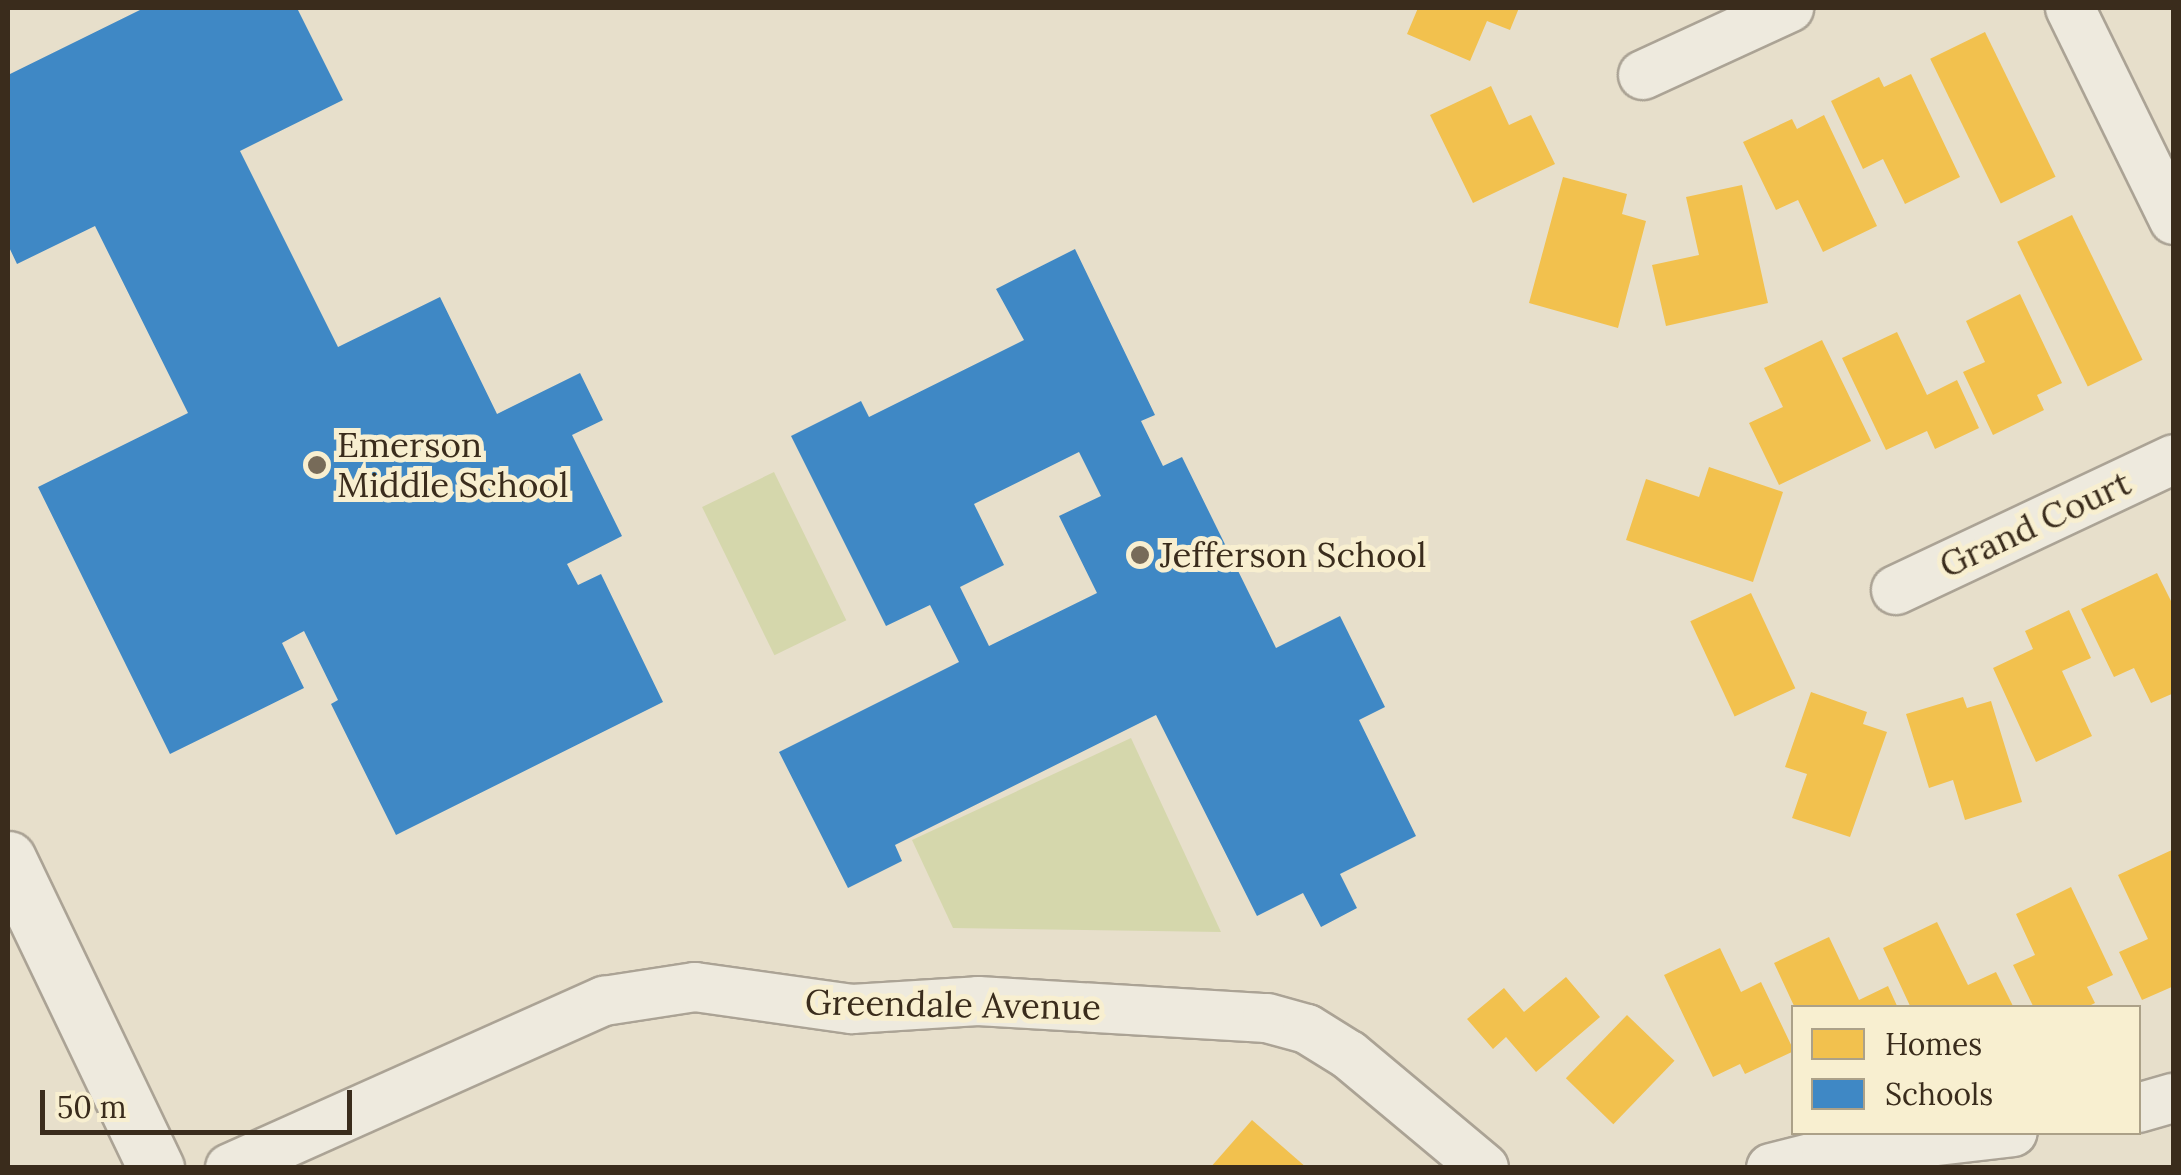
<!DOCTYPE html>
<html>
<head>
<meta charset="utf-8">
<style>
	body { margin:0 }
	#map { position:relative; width:2181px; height:1175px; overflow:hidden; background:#e7dfcb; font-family:Lora,serif }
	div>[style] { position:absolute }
	.green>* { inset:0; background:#d5d7ac; transform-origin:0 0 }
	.homes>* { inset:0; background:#f2c14e; transform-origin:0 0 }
	.schools>* { inset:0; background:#3f88c5 }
	.roads { filter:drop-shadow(2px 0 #aba395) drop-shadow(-2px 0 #aba395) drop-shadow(0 2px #aba395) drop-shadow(0 -2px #aba395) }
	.minor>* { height:48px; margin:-24px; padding:0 24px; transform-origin:24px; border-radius:24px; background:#eeeade }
	.secondary>* { height:55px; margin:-27.5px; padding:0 27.5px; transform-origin:27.5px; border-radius:27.5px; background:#eeeade }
	.dots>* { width:28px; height:28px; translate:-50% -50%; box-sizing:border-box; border:5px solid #f8efd0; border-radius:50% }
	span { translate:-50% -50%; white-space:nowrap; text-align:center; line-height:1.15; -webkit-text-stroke:10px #f8efd0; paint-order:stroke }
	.poi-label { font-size:35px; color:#3a2c1c }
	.left { translate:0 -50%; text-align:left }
	.street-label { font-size:35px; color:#3a2c1c }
	.frame { position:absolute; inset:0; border:10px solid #3a2c1c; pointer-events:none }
	.legend { position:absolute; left:1791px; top:1005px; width:350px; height:130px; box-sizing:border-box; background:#f8efd0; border:2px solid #aca188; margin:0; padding:12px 18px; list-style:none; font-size:30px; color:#3a2c1c }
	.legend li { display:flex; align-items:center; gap:20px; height:50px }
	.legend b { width:50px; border:2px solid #aca188 }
	.scale { position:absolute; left:40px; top:1090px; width:312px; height:45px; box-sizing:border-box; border:5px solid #3a2c1c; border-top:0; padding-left:12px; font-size:30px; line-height:35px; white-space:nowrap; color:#3a2c1c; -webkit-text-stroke:8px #f8efd0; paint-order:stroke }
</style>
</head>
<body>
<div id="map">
	<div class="green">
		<div style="left:774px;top:472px;width:165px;height:80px;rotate:64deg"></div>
		<div style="clip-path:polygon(1131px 738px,1221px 932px,953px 928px,912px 840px)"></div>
	</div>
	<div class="homes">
		<div style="clip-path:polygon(1418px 8px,1519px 8px,1510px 30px,1487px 21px,1470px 61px,1407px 34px)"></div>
		<div style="left:1985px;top:32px;width:161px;height:61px;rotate:64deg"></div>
		<div style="clip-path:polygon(1911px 74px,1960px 177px,1905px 204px,1883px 159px,1863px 169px,1831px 101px,1879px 77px,1884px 87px)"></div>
		<div style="clip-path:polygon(1491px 86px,1509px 125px,1531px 115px,1555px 164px,1473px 203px,1430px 115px)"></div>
		<div style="clip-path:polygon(1824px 115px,1877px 226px,1823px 252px,1798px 200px,1776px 210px,1743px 142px,1792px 119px,1797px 129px)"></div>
		<div style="clip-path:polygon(1563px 177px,1627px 194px,1622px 214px,1646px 221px,1618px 328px,1529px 303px)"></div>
		<div style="clip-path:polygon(1742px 185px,1768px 303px,1666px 326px,1652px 265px,1699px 255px,1686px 197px)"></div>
		<div style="left:2072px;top:215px;width:161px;height:61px;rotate:64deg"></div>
		<div style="clip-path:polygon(2020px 294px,2062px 383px,2037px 395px,2044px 410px,1993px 435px,1963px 372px,1985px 362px,1966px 321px)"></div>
		<div style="clip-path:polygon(1897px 332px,1927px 395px,1957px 380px,1979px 428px,1935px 449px,1927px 431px,1886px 450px,1842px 358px)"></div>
		<div style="clip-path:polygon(1822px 340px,1871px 441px,1779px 485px,1749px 423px,1783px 407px,1764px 368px)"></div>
		<div style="clip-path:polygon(1709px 467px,1783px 492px,1753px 582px,1626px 540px,1646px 479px,1699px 497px)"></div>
		<div style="clip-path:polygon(2157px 573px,2174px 607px,2174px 693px,2151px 703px,2134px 668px,2114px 677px,2081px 609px)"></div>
		<div style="left:1751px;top:593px;width:105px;height:67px;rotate:65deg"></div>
		<div style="clip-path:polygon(2069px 610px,2091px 658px,2062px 671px,2092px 736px,2036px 762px,1993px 668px,2033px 649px,2025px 631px)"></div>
		<div style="clip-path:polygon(1811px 692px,1867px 712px,1863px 724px,1887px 732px,1850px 837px,1792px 818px,1807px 774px,1785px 767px)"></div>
		<div style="clip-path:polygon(1963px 697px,1967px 708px,1991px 701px,2022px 802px,1965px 820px,1953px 780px,1929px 788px,1906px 714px)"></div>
		<div style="clip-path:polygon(2174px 849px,2174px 986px,2142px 1000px,2119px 952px,2148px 939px,2118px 875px)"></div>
		<div style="clip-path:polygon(2071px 887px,2113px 975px,2087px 987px,2095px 1003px,2085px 1008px,2034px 1008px,2013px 965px,2035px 955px,2016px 914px)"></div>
		<div style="clip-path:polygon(1937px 922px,1968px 985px,1996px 972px,2014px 1008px,1911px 1008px,1883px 948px)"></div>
		<div style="clip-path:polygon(1829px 937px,1859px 1000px,1888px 986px,1898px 1008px,1795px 1008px,1774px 963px)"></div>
		<div style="clip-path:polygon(1720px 948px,1741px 992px,1761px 982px,1794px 1051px,1745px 1074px,1740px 1064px,1713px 1077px,1664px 975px)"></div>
		<div style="clip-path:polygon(1566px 977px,1600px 1017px,1536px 1072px,1506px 1037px,1493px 1049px,1467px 1019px,1504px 988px,1524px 1012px)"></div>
		<div style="left:1627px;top:1015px;width:66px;height:88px;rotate:44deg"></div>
		<div style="clip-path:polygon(1252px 1120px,1307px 1168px,1210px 1168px)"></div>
	</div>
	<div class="schools">
		<div style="clip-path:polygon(144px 8px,297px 8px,343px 100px,240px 151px,338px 347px,440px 297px,497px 414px,580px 373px,603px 420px,572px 435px,622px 536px,567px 564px,578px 585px,601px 574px,663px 702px,396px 835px,331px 704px,338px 700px,304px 631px,282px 643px,304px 688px,170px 754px,38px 487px,188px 413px,95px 226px,17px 264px,8px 245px,8px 75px)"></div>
		<div style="clip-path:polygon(evenodd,1075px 249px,1155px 415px,1141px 421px,1163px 466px,1182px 457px,1276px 648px,1340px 616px,1385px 707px,1359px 720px,1416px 836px,1340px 874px,1357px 908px,1321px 927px,1303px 893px,1257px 916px,1156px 715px,895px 845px,902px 861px,848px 888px,779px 752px,959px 662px,930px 605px,886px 626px,791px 436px,861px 401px,869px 417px,1024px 340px,996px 289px,1075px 249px,1079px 452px,1101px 496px,1059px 516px,1097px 593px,989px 646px,960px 587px,1004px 565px,974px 504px,1079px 452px)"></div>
	</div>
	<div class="roads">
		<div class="minor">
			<div style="left:2070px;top:8px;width:236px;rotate:63.9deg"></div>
			<div style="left:1643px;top:75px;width:161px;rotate:-24.7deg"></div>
			<div style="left:1896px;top:590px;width:307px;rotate:-25.2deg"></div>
			<div style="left:2138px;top:1108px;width:37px;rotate:-16deg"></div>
			<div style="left:230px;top:1168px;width:410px;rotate:-24.1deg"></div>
			<div style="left:604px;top:1001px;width:92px;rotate:-8.7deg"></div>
			<div style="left:695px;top:987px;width:159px;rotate:8deg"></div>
			<div style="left:852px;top:1009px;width:126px;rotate:-3.6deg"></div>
			<div style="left:978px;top:1001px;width:289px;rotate:3.4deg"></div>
			<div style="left:1267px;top:1018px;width:41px;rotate:15.4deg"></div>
			<div style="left:1307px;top:1029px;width:49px;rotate:31.8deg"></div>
			<div style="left:1349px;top:1055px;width:176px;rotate:39.9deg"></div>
			<div style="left:1771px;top:1168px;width:57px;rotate:-14.3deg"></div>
			<div style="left:1826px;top:1154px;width:188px;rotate:-6.7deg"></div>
		</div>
		<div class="secondary">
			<div style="left:8px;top:859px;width:343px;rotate:64.4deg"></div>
		</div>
	</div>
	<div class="dots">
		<div style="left:317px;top:465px;background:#776b59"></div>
		<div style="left:1140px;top:555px;background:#776b59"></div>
	</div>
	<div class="poi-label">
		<span class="left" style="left:337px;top:465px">Emerson<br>Middle School</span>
		<span class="left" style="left:1160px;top:555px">Jefferson School</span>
	</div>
	<div class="street-label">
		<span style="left:2035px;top:524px;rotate:-25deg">Grand Court</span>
		<span style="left:953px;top:1005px;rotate:1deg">Greendale Avenue</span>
	</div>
	<div class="frame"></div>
	<ul class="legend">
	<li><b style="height:28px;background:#f2c14e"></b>Homes</li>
	<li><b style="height:28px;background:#3f88c5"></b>Schools</li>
	</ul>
	<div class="scale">50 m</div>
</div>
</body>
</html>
